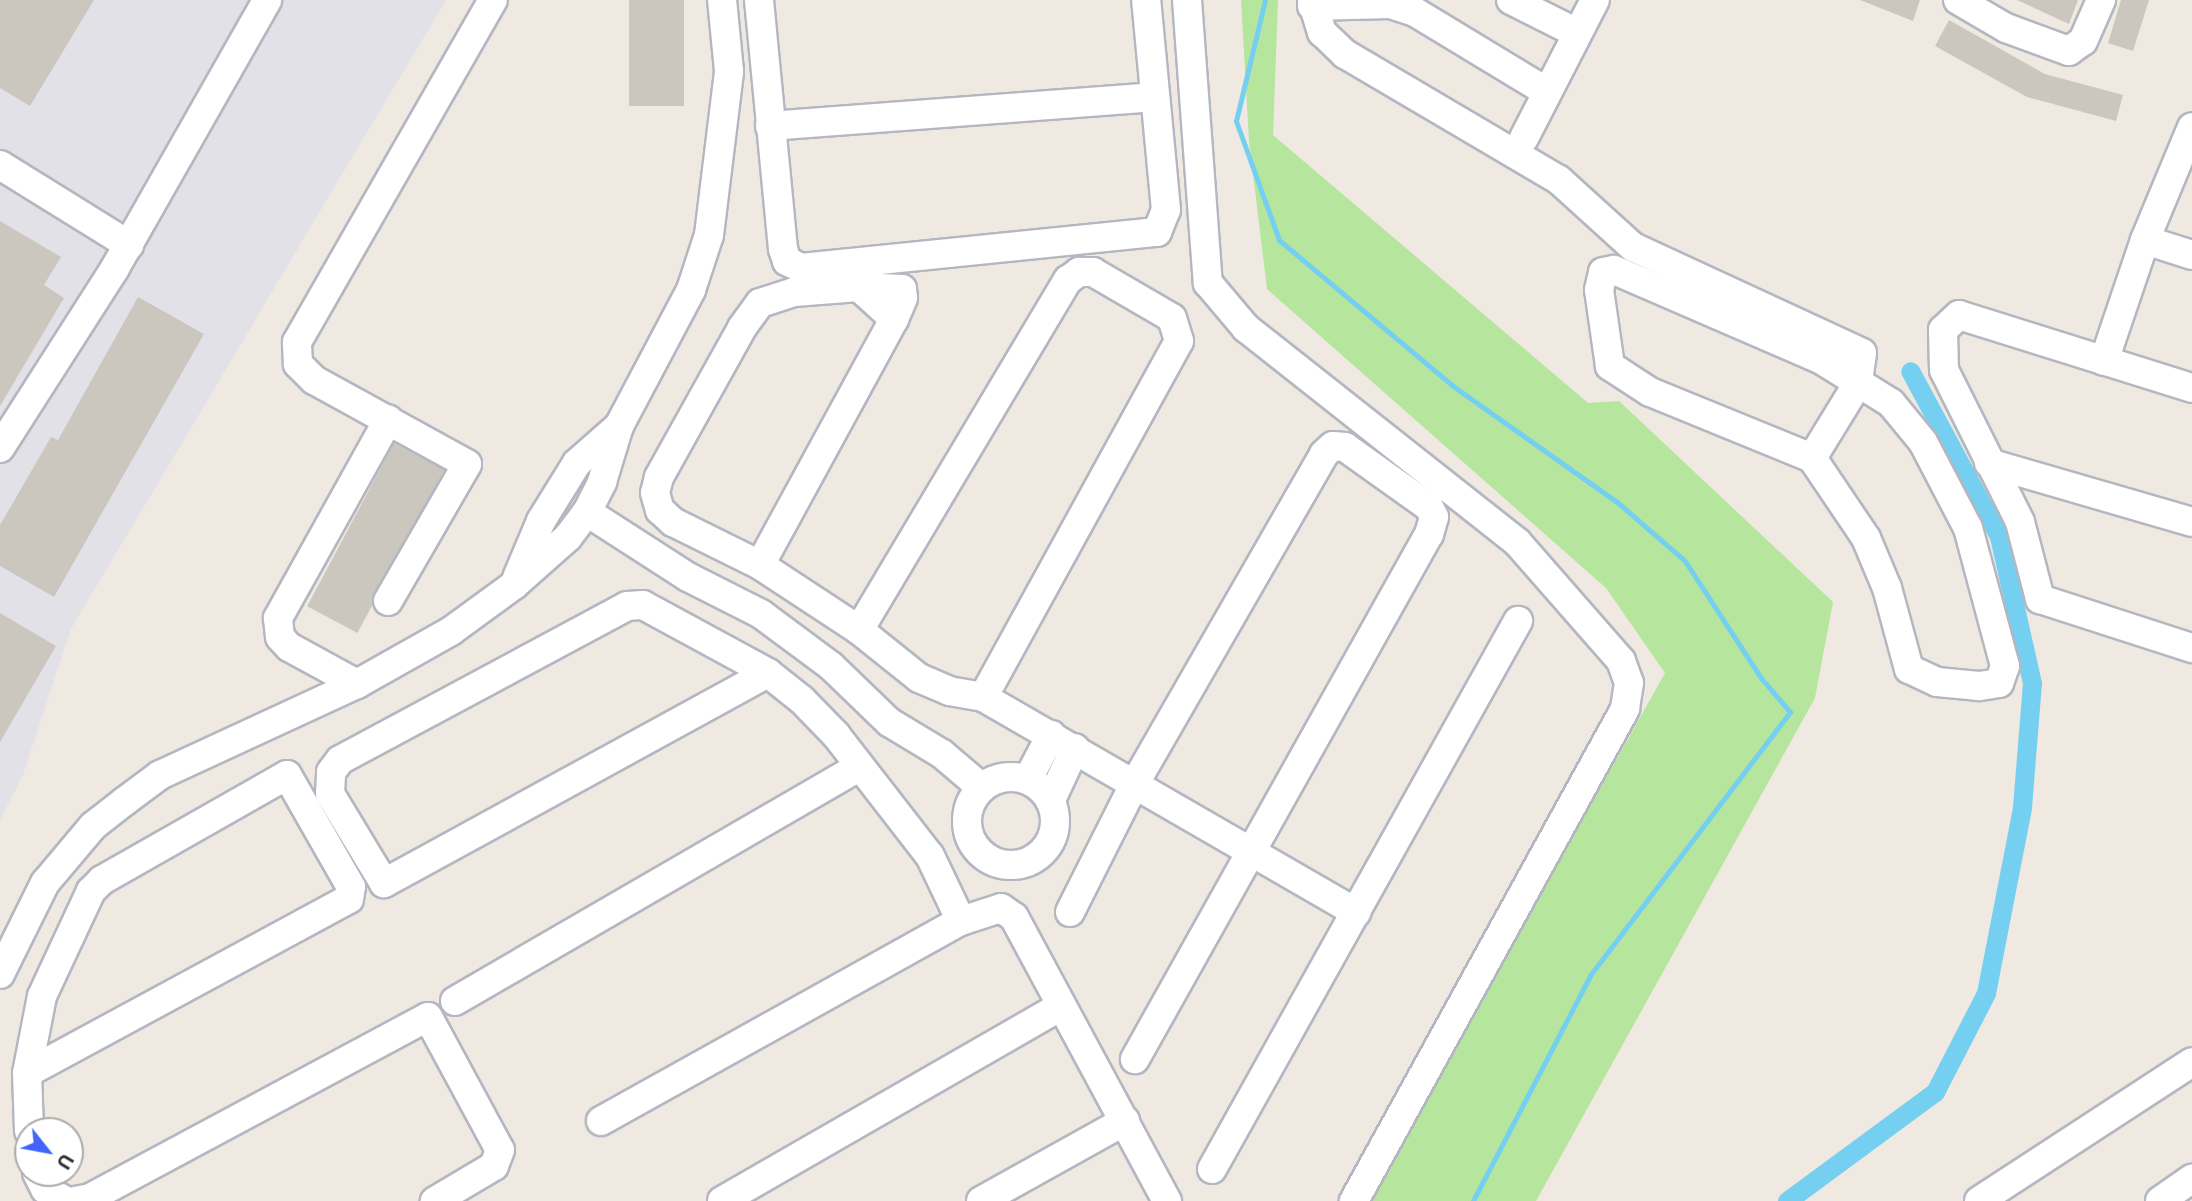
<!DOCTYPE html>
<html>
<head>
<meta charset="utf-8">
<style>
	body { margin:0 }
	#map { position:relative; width:2192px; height:1201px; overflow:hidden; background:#efe9e1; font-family:"Open Sans",sans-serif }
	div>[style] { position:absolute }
	.industrial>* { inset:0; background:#e3e1e8 }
	.green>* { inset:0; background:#b6e59e }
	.stream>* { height:5px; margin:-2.5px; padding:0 2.5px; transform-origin:2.5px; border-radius:2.5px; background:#75cff0 }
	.canal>* { height:19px; margin:-9.5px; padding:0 9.5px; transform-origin:9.5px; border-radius:9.5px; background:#75cff0 }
	.building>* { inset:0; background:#cbc7bf; transform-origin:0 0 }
	.roads { filter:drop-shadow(2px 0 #b4b7c1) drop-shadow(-2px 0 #b4b7c1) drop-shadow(0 2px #b4b7c1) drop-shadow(0 -2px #b4b7c1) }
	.minor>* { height:28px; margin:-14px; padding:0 14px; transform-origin:14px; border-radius:14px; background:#fff }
	.minor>.ring { margin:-14px; padding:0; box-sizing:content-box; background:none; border:28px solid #fff; border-radius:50% }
	span { translate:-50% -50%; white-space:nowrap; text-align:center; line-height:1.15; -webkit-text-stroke:7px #fff; paint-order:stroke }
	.north { position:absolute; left:14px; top:1117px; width:70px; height:70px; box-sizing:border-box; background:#fff; border:2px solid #ababab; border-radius:50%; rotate:121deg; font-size:19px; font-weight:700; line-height:28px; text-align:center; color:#2e2e2e }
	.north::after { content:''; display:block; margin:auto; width:24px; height:32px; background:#4264fb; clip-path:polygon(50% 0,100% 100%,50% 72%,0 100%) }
</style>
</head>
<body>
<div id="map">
	<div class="industrial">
		<div style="clip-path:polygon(0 0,446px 0,71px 629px,23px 775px,0 820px)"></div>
	</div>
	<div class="green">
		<div style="clip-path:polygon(1241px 0,1278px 0,1273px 135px,1588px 403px,1619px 401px,1833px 602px,1815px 698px,1536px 1201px,1369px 1201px,1665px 673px,1606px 588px,1267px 289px,1249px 141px)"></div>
	</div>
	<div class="stream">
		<div style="left:1265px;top:0;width:124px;rotate:103.5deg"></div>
		<div style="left:1236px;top:121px;width:127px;rotate:70.1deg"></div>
		<div style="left:1279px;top:240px;width:227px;rotate:40deg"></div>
		<div style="left:1453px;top:386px;width:201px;rotate:35.3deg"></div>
		<div style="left:1617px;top:502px;width:90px;rotate:40.9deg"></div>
		<div style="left:1685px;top:561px;width:140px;rotate:57deg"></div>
		<div style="left:1761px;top:678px;width:45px;rotate:49.5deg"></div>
		<div style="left:1790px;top:712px;width:329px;rotate:127.2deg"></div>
		<div style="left:1591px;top:974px;width:256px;rotate:117.5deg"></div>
	</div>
	<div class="canal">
		<div style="left:1787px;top:1201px;width:184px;rotate:-36.4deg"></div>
		<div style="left:1935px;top:1092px;width:111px;rotate:-62.7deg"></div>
		<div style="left:1986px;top:993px;width:189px;rotate:-79deg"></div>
		<div style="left:2022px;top:807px;width:124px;rotate:-85.4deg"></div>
		<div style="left:2032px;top:683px;width:151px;rotate:-102.7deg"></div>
		<div style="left:1999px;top:536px;width:187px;rotate:-118.3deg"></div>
	</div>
	<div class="building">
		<div style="clip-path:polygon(0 0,94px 0,30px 106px,0 88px)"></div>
		<div style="left:629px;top:0;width:55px;height:106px"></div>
		<div style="clip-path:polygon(1860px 0,1920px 0,1913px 21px)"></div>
		<div style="clip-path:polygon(2017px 0,2078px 0,2069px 24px)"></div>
		<div style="clip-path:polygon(2121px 0,2149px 0,2133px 51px,2108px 43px)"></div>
		<div style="clip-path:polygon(1949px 20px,2045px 74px,2123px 95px,2116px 121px,2027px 97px,1935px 46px)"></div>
		<div style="clip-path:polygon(0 221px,61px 257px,44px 285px,64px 298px,0 406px)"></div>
		<div style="clip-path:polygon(138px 297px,204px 334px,54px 597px,0 566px,0 525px,51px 437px,58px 440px)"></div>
		<div style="left:394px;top:443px;width:57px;height:185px;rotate:28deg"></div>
		<div style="clip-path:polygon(0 613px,56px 646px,0 742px)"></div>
	</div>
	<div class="roads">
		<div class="minor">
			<div style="left:759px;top:0;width:250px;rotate:84.5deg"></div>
			<div style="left:783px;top:249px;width:13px;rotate:72deg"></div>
			<div style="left:787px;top:261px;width:16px;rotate:27deg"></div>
			<div style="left:801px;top:268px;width:358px;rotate:-5.8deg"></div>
			<div style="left:1157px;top:232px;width:24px;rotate:-68deg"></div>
			<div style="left:1166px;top:210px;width:211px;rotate:-95.4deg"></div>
			<div style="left:1187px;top:0;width:284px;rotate:85.8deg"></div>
			<div style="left:1208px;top:283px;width:59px;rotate:49.8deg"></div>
			<div style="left:1246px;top:328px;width:345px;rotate:38.3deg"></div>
			<div style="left:1517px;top:542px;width:158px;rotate:48.8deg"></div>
			<div style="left:1621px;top:661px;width:23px;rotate:70deg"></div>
			<div style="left:1629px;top:683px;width:26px;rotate:99deg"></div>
			<div style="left:1625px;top:709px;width:562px;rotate:118.85deg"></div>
			<div style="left:1312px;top:0;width:34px;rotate:73deg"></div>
			<div style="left:1322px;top:32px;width:32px;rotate:44deg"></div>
			<div style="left:1345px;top:54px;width:248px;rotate:30.5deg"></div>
			<div style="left:1559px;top:180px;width:100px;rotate:42.2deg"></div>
			<div style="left:1633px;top:247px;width:252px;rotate:24.8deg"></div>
			<div style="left:1862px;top:353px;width:30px;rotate:98deg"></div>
			<div style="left:1858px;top:383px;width:88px;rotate:121.5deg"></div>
			<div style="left:1511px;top:0;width:74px;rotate:26.6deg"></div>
			<div style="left:1958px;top:0;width:56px;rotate:30.3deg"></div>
			<div style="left:2006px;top:28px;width:67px;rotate:20.1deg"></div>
			<div style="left:2069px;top:51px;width:17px;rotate:-36deg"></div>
			<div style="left:2083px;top:41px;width:45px;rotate:-66.3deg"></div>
			<div style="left:1312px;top:6px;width:78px;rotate:-1.5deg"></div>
			<div style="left:1390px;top:4px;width:26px;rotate:18deg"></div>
			<div style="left:1415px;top:12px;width:154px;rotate:31.2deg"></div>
			<div style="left:770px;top:126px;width:386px;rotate:-4.3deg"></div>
			<div style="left:1524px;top:138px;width:155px;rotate:-62.8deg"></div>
			<div style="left:0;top:165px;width:152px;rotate:31.8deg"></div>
			<div style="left:2145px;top:240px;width:49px;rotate:17.7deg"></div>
			<div style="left:1614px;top:270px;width:227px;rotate:23.4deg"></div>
			<div style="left:1822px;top:360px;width:81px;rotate:31.9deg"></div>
			<div style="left:1891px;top:403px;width:50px;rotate:50.6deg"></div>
			<div style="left:1923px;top:442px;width:97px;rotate:62.4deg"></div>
			<div style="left:1968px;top:528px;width:143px;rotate:75deg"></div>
			<div style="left:2005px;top:666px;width:18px;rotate:109deg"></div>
			<div style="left:1999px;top:683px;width:20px;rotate:171deg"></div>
			<div style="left:1979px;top:686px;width:42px;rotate:-174.6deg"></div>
			<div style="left:1937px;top:682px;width:31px;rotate:-155deg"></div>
			<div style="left:1909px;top:669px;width:84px;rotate:-105.2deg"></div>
			<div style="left:1887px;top:588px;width:54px;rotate:-112.8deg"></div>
			<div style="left:1866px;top:538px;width:97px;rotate:-124deg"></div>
			<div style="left:1812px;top:458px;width:175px;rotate:-157.8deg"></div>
			<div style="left:1650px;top:392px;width:48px;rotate:-147deg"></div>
			<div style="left:1610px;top:366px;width:77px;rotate:-98.2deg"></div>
			<div style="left:1599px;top:290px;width:18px;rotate:-77deg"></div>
			<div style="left:1603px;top:272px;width:11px;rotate:-10deg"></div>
			<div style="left:859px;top:287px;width:43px;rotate:2.7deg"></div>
			<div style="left:902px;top:289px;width:9px;rotate:84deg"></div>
			<div style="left:903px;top:298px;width:23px;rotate:113deg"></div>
			<div style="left:2104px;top:361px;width:128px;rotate:-71.3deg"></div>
			<div style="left:2145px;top:240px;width:122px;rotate:-67.4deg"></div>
			<div style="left:2192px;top:388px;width:244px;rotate:-162.6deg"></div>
			<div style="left:1959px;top:315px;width:22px;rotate:137deg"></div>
			<div style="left:1943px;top:330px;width:40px;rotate:88.6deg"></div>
			<div style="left:1944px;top:370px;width:170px;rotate:63.4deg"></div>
			<div style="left:2020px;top:522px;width:80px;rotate:75.4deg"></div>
			<div style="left:2040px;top:599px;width:160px;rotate:17.9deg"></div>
			<div style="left:0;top:448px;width:214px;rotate:-57.4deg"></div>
			<div style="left:115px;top:268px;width:308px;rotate:-60.4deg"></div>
			<div style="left:1989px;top:463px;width:211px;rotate:16.2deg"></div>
			<div style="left:587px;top:512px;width:120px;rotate:32.8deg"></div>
			<div style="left:688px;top:577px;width:82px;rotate:26.9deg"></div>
			<div style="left:761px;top:614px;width:87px;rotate:36.6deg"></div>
			<div style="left:831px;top:666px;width:81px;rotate:44deg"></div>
			<div style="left:889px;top:722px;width:62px;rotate:31.1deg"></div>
			<div style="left:942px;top:754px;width:52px;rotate:40.4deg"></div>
			<div style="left:760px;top:565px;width:280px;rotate:-61.4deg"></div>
			<div style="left:894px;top:319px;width:47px;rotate:-137.6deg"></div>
			<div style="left:859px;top:287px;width:65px;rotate:175.6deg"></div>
			<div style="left:794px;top:292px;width:36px;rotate:162deg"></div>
			<div style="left:760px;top:303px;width:31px;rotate:126deg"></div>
			<div style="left:742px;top:328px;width:171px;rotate:119.1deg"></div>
			<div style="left:659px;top:477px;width:16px;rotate:104deg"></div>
			<div style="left:655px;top:493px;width:18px;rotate:74deg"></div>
			<div style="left:660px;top:510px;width:18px;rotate:43deg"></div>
			<div style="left:673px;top:522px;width:97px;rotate:26.3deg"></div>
			<div style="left:760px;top:565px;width:118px;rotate:33.3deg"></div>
			<div style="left:859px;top:630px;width:77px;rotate:38.7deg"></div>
			<div style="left:919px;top:678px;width:33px;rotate:23deg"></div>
			<div style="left:949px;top:691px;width:35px;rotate:10deg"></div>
			<div style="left:983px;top:697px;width:431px;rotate:30deg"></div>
			<div style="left:517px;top:578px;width:62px;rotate:-67.2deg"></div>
			<div style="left:541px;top:521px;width:68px;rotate:-58.2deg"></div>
			<div style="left:577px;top:463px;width:56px;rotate:-41.4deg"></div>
			<div style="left:388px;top:601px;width:158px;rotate:-60deg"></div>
			<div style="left:467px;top:464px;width:175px;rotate:-151.2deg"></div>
			<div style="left:314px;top:380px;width:23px;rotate:-135deg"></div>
			<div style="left:298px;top:364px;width:22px;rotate:-93deg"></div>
			<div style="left:297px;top:342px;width:394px;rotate:-60.2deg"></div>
			<div style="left:859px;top:630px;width:408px;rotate:-59.2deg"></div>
			<div style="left:1068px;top:280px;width:14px;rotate:-36deg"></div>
			<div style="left:1079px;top:272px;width:14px"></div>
			<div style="left:1093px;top:272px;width:91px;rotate:30.2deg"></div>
			<div style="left:1172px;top:318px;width:24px;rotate:73deg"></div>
			<div style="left:1179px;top:341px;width:406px;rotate:118.8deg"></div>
			<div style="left:768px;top:673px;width:438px;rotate:151.3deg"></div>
			<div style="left:384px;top:883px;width:104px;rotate:-121.2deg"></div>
			<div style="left:330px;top:794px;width:22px;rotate:-87deg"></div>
			<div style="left:331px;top:772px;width:15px;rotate:-53deg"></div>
			<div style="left:340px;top:760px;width:326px;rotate:-28.2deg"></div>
			<div style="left:627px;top:606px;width:16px;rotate:-4deg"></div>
			<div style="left:643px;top:605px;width:142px;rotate:28.5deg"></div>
			<div style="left:768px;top:673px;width:43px;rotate:38.5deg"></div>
			<div style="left:802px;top:700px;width:49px;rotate:45.8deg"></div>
			<div style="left:836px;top:735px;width:153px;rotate:52.2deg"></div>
			<div style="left:930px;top:856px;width:72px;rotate:64.5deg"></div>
			<div style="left:357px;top:684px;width:77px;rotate:-151.4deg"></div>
			<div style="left:289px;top:647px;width:13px;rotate:-132deg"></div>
			<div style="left:280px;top:637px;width:19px;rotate:-96deg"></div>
			<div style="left:278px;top:618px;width:227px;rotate:-60.9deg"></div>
			<div class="ring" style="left:967px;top:777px;width:60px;height:60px"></div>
			<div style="left:1028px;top:779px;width:50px;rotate:-62.4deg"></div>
			<div style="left:1051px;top:800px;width:57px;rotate:-65.2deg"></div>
			<div style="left:1070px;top:912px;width:144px;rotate:-63.3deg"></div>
			<div style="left:1135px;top:783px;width:379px;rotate:-60.1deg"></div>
			<div style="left:1324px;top:454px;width:12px;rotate:-42deg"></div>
			<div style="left:1333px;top:446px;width:12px;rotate:5deg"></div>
			<div style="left:1345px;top:447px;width:103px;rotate:35.5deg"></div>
			<div style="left:1429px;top:507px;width:11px;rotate:63deg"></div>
			<div style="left:1434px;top:517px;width:18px;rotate:106deg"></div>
			<div style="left:1429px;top:534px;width:602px;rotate:119.25deg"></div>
			<div style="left:0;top:974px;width:102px;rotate:-63.7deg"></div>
			<div style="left:45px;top:883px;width:75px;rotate:-49.9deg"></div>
			<div style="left:93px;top:826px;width:41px;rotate:-38deg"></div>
			<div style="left:125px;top:801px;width:44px;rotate:-36.6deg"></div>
			<div style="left:160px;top:775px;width:217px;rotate:-24.8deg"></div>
			<div style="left:357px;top:684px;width:108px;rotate:-29.4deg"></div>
			<div style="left:451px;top:631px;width:78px;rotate:-36.1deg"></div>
			<div style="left:514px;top:585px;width:72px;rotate:-41.6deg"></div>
			<div style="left:568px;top:537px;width:31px;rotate:-53deg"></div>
			<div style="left:587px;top:512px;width:34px;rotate:-63deg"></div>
			<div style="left:602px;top:482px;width:59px;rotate:-73.1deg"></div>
			<div style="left:619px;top:426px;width:154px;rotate:-62.1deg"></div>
			<div style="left:691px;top:290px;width:58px;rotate:-71.9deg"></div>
			<div style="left:709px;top:235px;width:165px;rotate:-83deg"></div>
			<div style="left:729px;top:71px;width:71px;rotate:-95.6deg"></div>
			<div style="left:455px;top:1001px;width:467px;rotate:-30.1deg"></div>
			<div style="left:27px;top:1073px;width:366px;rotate:-28.4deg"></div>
			<div style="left:349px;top:899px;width:12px;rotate:-81deg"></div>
			<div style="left:351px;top:887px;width:129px;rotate:-119.7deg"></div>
			<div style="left:287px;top:775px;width:213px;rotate:150.4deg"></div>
			<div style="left:102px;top:880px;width:16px;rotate:135deg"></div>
			<div style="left:91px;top:891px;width:116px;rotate:115deg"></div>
			<div style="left:42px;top:996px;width:78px;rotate:101deg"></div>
			<div style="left:27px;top:1073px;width:58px;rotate:88deg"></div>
			<div style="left:601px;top:1121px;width:412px;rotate:-29.1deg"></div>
			<div style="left:961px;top:921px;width:42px;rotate:-18deg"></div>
			<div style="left:1001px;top:908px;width:16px;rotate:35deg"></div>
			<div style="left:1014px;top:917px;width:323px;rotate:61.7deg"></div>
			<div style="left:1212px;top:1169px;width:628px;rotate:-60.82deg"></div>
			<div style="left:37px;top:1173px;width:18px;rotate:63deg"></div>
			<div style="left:45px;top:1189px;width:24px;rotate:30deg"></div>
			<div style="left:75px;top:1201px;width:15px;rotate:-11deg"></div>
			<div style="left:90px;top:1198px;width:383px;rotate:-28.2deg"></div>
			<div style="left:428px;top:1017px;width:151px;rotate:61.6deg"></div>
			<div style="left:500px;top:1150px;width:17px;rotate:111deg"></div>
			<div style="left:494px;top:1166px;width:69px;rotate:149.3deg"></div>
			<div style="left:722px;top:1201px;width:389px;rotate:-29.9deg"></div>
			<div style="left:981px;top:1201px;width:165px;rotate:-29.1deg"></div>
			<div style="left:1979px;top:1201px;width:254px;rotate:-33.1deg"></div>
			<div style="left:2160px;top:1201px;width:39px;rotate:-35deg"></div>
		</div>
	</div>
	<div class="north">U</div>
</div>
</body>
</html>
